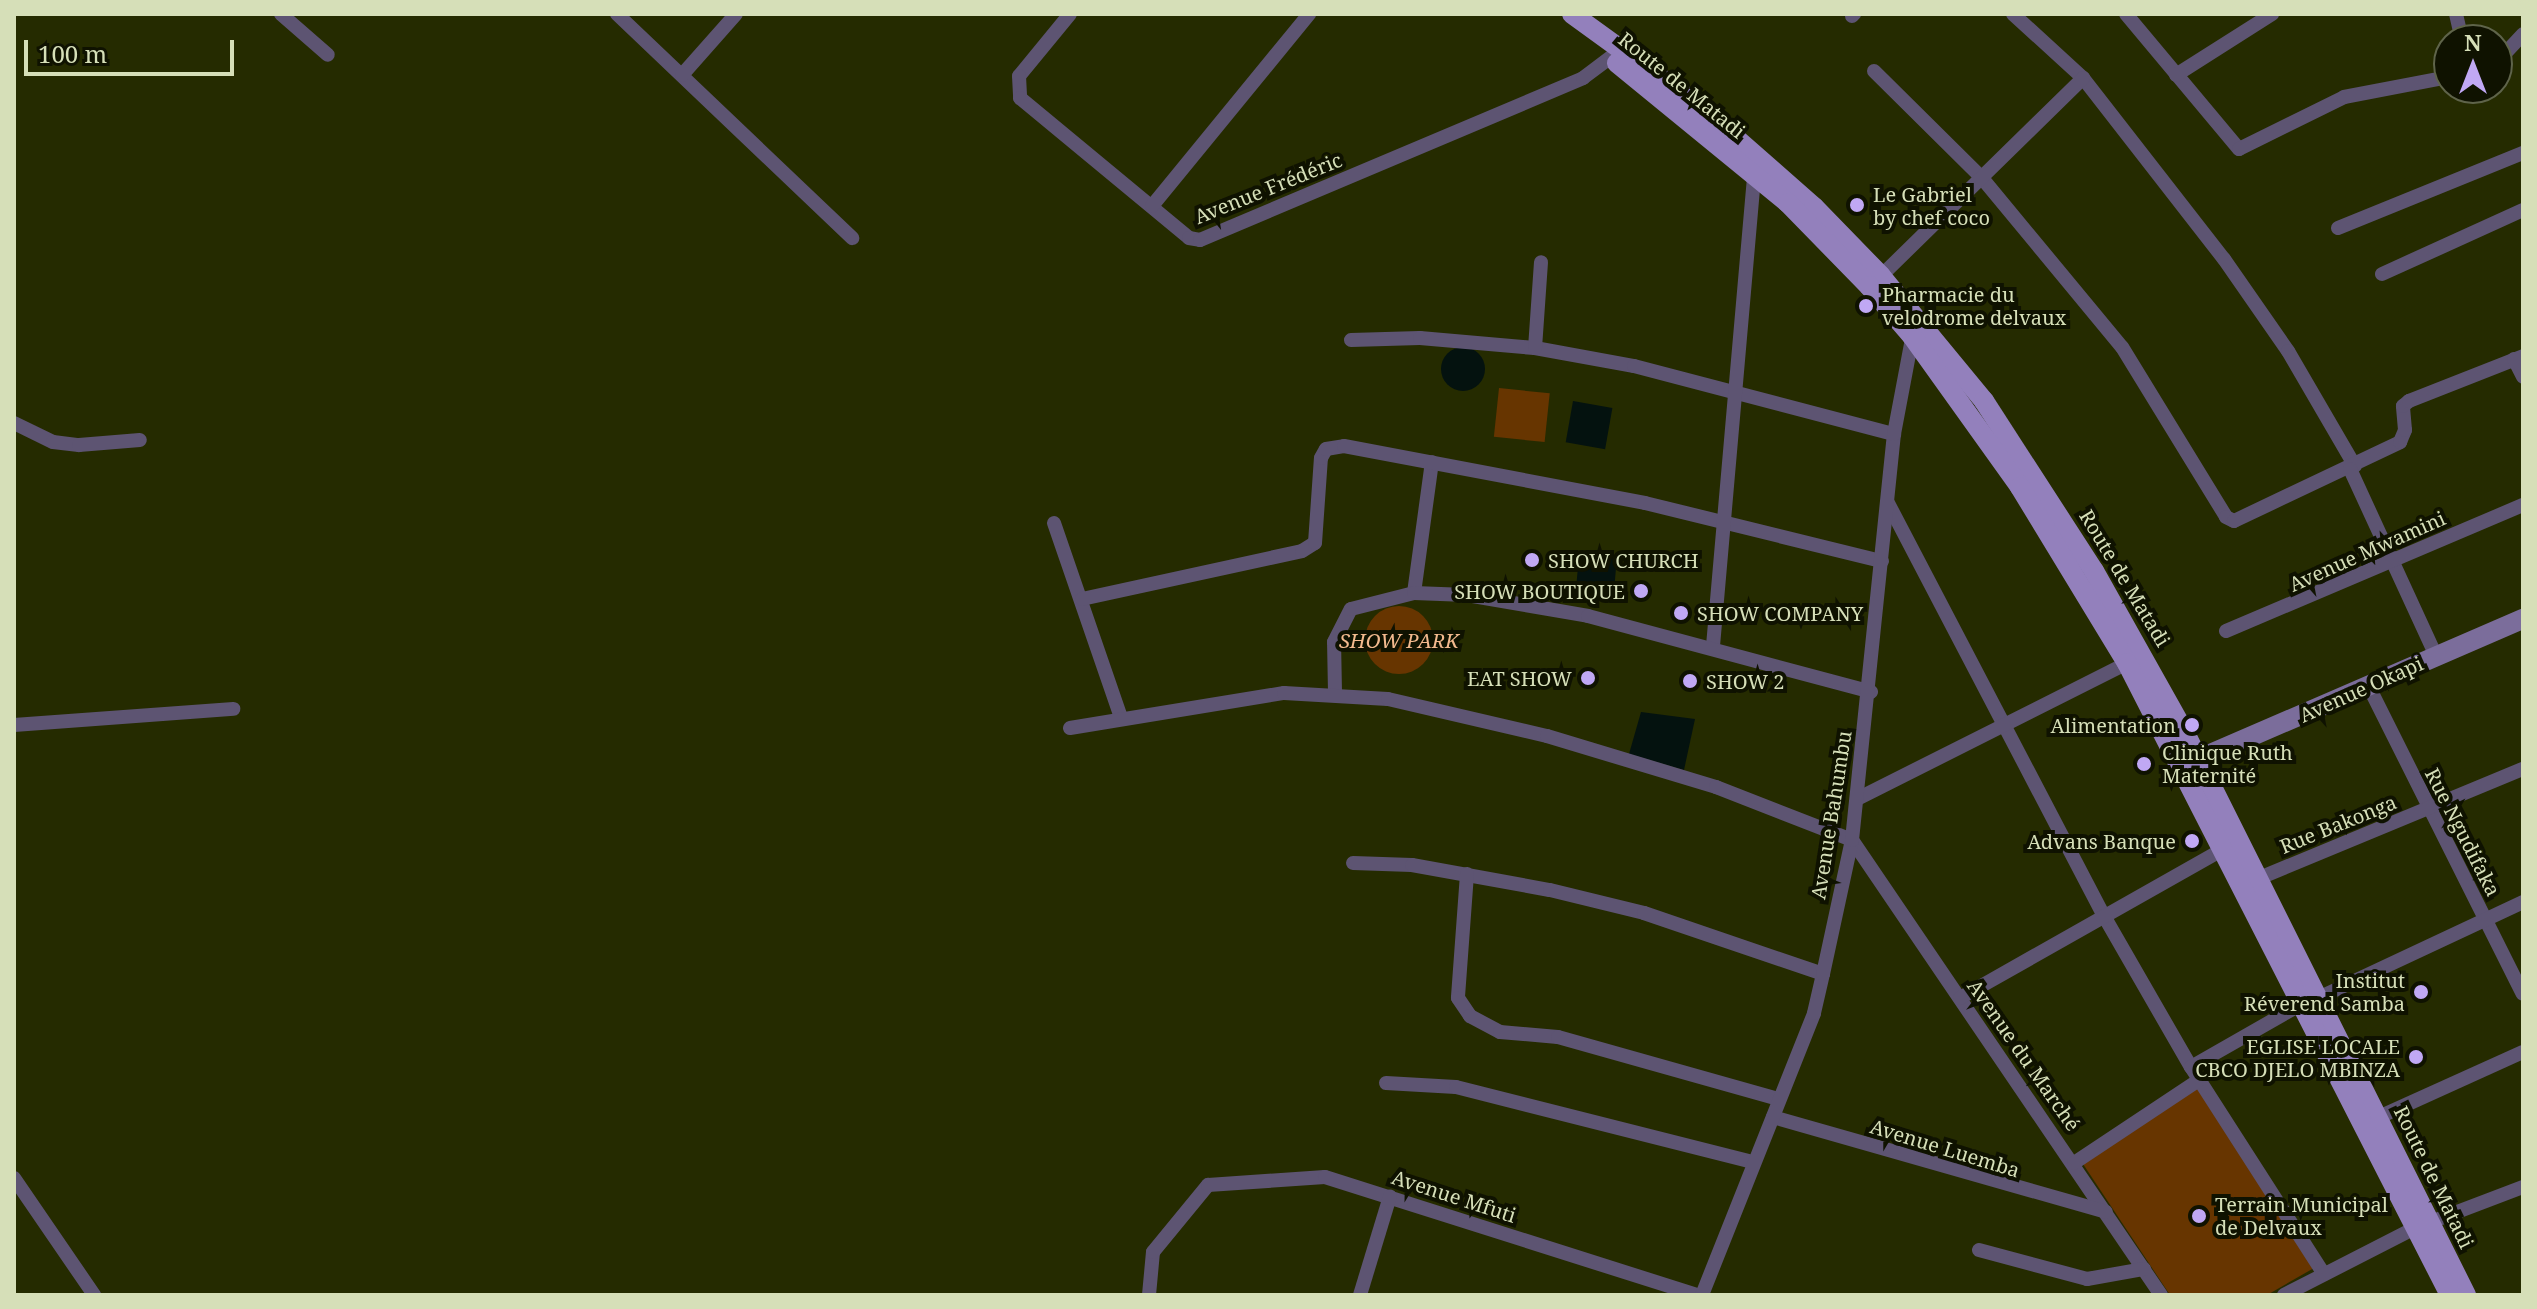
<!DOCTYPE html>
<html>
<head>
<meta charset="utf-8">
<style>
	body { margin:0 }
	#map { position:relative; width:2537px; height:1309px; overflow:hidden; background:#252b00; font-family:"Noto Serif",serif }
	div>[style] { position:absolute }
	.green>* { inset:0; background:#673500; transform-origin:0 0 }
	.round { border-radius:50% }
	.water>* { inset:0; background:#04120f; transform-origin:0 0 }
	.street>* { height:14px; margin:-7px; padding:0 7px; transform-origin:7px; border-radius:7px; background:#5d5472 }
	.secondary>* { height:20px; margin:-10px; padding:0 10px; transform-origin:10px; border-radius:10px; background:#7b6d9b }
	.primary>* { height:20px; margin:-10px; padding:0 10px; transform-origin:10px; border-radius:10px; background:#9380bc }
	.dots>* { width:22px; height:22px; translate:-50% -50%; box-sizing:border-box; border:4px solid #0f1200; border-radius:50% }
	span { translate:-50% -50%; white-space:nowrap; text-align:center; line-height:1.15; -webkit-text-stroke:8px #0f1200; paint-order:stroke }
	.street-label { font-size:20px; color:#d6dfb8 }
	.poi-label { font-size:20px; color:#d6dfb8 }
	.left { translate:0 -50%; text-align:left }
	.right { translate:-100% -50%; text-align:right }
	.park-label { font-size:20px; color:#f3ba8e; font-style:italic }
	.frame { position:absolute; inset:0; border:16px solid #d6dfb8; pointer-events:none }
	.north { position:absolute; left:2433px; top:24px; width:80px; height:80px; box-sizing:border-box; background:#0f1200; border:2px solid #5f644a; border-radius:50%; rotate:0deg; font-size:22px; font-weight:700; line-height:32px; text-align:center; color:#d6dfb8 }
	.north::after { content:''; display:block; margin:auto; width:28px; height:36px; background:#c0a8f4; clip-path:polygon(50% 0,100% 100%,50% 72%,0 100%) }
	.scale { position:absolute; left:24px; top:40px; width:210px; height:36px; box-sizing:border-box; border:4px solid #d6dfb8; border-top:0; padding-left:10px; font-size:24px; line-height:28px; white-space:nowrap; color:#d6dfb8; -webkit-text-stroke:6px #0f1200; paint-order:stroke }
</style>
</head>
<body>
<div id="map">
	<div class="green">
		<div style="left:1499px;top:388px;width:51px;height:49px;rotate:6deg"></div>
		<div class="round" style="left:1365px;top:606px;width:68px;height:68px"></div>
		<div style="clip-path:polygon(2198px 1088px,2314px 1268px,2267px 1295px,2170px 1295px,2083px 1164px)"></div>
	</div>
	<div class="water">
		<div class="round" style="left:1441px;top:347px;width:44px;height:44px"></div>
		<div style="left:1573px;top:401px;width:40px;height:42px;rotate:10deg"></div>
		<div style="left:1579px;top:555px;width:38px;height:41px;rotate:5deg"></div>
		<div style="clip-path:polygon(1641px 712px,1695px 719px,1684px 770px,1629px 754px)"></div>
	</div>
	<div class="street">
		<div style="left:281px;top:14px;width:62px;rotate:41.1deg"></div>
		<div style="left:617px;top:14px;width:325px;rotate:43.6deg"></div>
		<div style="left:1070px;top:14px;width:80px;rotate:129.4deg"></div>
		<div style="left:1019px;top:76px;width:22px;rotate:87deg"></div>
		<div style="left:1020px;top:98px;width:219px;rotate:39.6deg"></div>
		<div style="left:1189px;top:238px;width:11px;rotate:10deg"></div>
		<div style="left:1200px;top:240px;width:416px;rotate:-22.9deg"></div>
		<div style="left:1583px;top:78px;width:34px;rotate:-37deg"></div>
		<div style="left:2013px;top:14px;width:95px;rotate:42.4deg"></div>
		<div style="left:2083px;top:78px;width:229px;rotate:52.1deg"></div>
		<div style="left:2224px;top:259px;width:112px;rotate:55.2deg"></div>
		<div style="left:2288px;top:351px;width:133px;rotate:59.8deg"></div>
		<div style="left:2126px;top:14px;width:176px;rotate:50.1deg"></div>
		<div style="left:2239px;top:149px;width:117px;rotate:-26.3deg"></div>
		<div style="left:2344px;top:97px;width:107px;rotate:-10.8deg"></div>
		<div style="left:2456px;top:14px;width:27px;rotate:77deg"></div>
		<div style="left:1852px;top:16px;width:3px;rotate:-45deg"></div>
		<div style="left:2497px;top:62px;width:38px;rotate:-47deg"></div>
		<div style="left:1874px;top:71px;width:152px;rotate:44.7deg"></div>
		<div style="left:1982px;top:178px;width:219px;rotate:50.4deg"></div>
		<div style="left:2122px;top:347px;width:199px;rotate:58.5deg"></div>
		<div style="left:2226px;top:517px;width:9px;rotate:27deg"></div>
		<div style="left:2234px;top:521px;width:184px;rotate:-25.4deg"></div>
		<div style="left:2400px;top:442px;width:13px;rotate:-67deg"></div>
		<div style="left:2405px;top:430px;width:24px;rotate:-95deg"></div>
		<div style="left:2403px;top:406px;width:8px;rotate:-40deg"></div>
		<div style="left:2409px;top:401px;width:123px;rotate:-21.5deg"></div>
		<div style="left:682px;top:75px;width:81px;rotate:-48.5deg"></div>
		<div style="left:2176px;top:75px;width:114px;rotate:-32.4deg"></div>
		<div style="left:1152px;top:206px;width:248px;rotate:-50.7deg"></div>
		<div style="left:2338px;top:228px;width:200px;rotate:-22.1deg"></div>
		<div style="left:2382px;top:274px;width:155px;rotate:-24.4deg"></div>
		<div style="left:1881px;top:276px;width:283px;rotate:-44.4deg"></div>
		<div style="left:1351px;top:340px;width:69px;rotate:-1.7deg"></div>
		<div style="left:1420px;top:338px;width:115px;rotate:5deg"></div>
		<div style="left:1535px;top:348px;width:101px;rotate:10.3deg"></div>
		<div style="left:1634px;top:366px;width:269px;rotate:14.7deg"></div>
		<div style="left:1535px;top:348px;width:86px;rotate:-86deg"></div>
		<div style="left:2514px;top:359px;width:20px;rotate:63deg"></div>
		<div style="left:14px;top:423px;width:43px;rotate:26deg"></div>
		<div style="left:53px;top:442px;width:26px;rotate:7deg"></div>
		<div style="left:79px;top:445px;width:61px;rotate:-4.7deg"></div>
		<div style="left:2350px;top:469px;width:206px;rotate:65.3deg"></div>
		<div style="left:1888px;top:503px;width:466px;rotate:62.4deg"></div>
		<div style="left:2104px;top:916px;width:174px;rotate:60.1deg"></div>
		<div style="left:2191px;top:1067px;width:246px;rotate:57.3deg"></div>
		<div style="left:1054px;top:523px;width:206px;rotate:71deg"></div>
		<div style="left:1414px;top:593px;width:132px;rotate:-82.2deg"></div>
		<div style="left:1082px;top:599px;width:225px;rotate:-12.3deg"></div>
		<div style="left:1302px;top:551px;width:15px;rotate:-32deg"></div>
		<div style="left:1315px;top:543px;width:85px;rotate:-86deg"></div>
		<div style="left:1321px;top:458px;width:10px;rotate:-61deg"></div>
		<div style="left:1326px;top:449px;width:18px;rotate:-9deg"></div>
		<div style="left:1344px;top:446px;width:306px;rotate:10.7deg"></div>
		<div style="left:1645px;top:503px;width:244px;rotate:13.8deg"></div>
		<div style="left:2226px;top:631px;width:323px;rotate:-23deg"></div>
		<div style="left:1713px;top:646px;width:474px;rotate:-85deg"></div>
		<div style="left:2369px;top:687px;width:343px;rotate:63.4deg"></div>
		<div style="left:1335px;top:692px;width:50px;rotate:-91.1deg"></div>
		<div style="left:1334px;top:642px;width:37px;rotate:-63deg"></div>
		<div style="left:1351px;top:609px;width:65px;rotate:-14.3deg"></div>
		<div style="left:1414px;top:593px;width:53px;rotate:2.2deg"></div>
		<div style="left:1467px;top:595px;width:123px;rotate:9.8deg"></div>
		<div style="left:1588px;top:616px;width:293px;rotate:15deg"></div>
		<div style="left:14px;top:725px;width:220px;rotate:-4.2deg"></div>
		<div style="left:1070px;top:728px;width:217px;rotate:-9.3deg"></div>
		<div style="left:1284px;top:693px;width:104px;rotate:3.3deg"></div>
		<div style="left:1388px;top:699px;width:163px;rotate:13.1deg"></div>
		<div style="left:1547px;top:736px;width:177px;rotate:16.8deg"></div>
		<div style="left:1716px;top:787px;width:146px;rotate:21.3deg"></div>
		<div style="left:1852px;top:840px;width:550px;rotate:55.82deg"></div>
		<div style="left:1857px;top:799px;width:302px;rotate:-26.7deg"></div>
		<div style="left:1353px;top:863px;width:59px;rotate:1.9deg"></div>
		<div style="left:1412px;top:865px;width:140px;rotate:10.3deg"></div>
		<div style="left:1550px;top:890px;width:97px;rotate:13.7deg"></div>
		<div style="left:1644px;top:913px;width:189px;rotate:18.8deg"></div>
		<div style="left:1467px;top:874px;width:124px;rotate:94.2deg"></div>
		<div style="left:1458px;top:998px;width:22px;rotate:56deg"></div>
		<div style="left:1470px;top:1016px;width:34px;rotate:28deg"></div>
		<div style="left:1500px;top:1032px;width:58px;rotate:4.9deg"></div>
		<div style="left:1558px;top:1037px;width:229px;rotate:15.7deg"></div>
		<div style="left:2257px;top:879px;width:288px;rotate:-22.5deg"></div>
		<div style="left:1960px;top:998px;width:305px;rotate:-29.5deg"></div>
		<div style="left:2316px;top:999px;width:229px;rotate:-25.1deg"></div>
		<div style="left:2191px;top:1067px;width:129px;rotate:-29.7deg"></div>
		<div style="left:1386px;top:1083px;width:70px;rotate:3.3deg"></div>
		<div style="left:1456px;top:1087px;width:306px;rotate:14.2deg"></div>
		<div style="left:1773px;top:1117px;width:346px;rotate:15.9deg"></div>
		<div style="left:2379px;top:1117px;width:158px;rotate:-24.3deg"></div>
		<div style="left:2074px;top:1163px;width:150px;rotate:-33.6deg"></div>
		<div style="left:14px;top:1178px;width:142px;rotate:55.6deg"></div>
		<div style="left:1979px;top:1250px;width:112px;rotate:15deg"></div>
		<div style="left:2087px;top:1279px;width:58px;rotate:-10deg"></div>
		<div style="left:1149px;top:1295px;width:43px;rotate:-84.7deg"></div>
		<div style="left:1153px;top:1252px;width:87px;rotate:-50.6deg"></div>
		<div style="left:1208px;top:1185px;width:117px;rotate:-3.9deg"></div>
		<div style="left:1325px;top:1177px;width:390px;rotate:17.6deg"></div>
		<div style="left:1360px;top:1295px;width:103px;rotate:-73.1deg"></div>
		<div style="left:1702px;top:1295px;width:303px;rotate:-68.3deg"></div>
		<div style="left:1814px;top:1013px;width:40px;rotate:-77deg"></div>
		<div style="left:1823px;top:974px;width:137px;rotate:-77.8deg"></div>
		<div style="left:1852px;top:840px;width:408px;rotate:-84.1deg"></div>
		<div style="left:1894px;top:434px;width:103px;rotate:-79.3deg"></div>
		<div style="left:2284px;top:1295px;width:147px;rotate:-27.1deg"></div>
		<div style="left:2415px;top:1228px;width:116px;rotate:-20.8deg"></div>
	</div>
	<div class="secondary">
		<div style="left:2185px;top:765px;width:368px;rotate:-23.4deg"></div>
	</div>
	<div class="primary">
		<div style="left:1572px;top:14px;width:157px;rotate:35.9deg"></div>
		<div style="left:1699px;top:106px;width:153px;rotate:41.3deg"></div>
		<div style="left:1814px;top:207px;width:96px;rotate:45.8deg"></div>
		<div style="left:1881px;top:276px;width:162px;rotate:50.5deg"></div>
		<div style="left:1984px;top:401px;width:202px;rotate:57.1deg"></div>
		<div style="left:2094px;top:571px;width:188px;rotate:60.7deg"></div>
		<div style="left:2186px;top:735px;width:626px;rotate:63.43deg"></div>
		<div style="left:1617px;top:63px;width:221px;rotate:39.3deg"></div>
		<div style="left:1788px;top:203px;width:116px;rotate:45.7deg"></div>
		<div style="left:1869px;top:286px;width:66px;rotate:49.3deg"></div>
		<div style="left:1912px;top:336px;width:186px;rotate:54.4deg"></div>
		<div style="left:2020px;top:487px;width:206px;rotate:58.7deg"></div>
		<div style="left:2127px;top:663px;width:710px;rotate:62.93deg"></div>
	</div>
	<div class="dots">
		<div style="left:1857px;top:205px;background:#c0a8f4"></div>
		<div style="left:1866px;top:306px;background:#c0a8f4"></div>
		<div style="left:1532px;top:560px;background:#c0a8f4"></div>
		<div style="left:1641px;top:591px;background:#c0a8f4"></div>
		<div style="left:1681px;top:613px;background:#c0a8f4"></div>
		<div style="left:1588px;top:678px;background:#c0a8f4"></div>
		<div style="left:1690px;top:681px;background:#c0a8f4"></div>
		<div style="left:2192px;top:725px;background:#c0a8f4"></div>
		<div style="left:2144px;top:764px;background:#c0a8f4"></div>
		<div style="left:2192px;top:841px;background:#c0a8f4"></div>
		<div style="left:2421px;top:992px;background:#c0a8f4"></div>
		<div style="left:2416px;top:1057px;background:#c0a8f4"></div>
		<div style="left:2199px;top:1216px;background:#c0a8f4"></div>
	</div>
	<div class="street-label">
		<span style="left:1682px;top:85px;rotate:39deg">Route de Matadi</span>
		<span style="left:1268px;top:188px;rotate:-22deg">Avenue Frédéric</span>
		<span style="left:2367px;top:551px;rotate:-24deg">Avenue Mwamini</span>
		<span style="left:2125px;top:578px;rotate:59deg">Route de Matadi</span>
		<span style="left:2361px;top:689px;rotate:-24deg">Avenue Okapi</span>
		<span style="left:1831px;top:815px;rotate:-81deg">Avenue Bahumbu</span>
		<span style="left:2338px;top:824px;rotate:-22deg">Rue Bakonga</span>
		<span style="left:2463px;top:832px;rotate:63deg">Rue Ngudifaka</span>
		<span style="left:2024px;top:1055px;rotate:55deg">Avenue du Marché</span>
		<span style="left:1945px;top:1148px;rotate:17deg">Avenue Luemba</span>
		<span style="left:2434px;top:1177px;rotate:64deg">Route de Matadi</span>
		<span style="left:1454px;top:1196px;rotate:18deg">Avenue Mfuti</span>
	</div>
	<div class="poi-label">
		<span class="left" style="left:1873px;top:206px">Le Gabriel<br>by chef coco</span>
		<span class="left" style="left:1882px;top:306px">Pharmacie du<br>velodrome delvaux</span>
		<span class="left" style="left:1548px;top:560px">SHOW CHURCH</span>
		<span class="right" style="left:1625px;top:591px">SHOW BOUTIQUE</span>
		<span class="left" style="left:1697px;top:613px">SHOW COMPANY</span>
		<span class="right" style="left:1572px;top:678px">EAT SHOW</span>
		<span class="left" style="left:1706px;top:681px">SHOW 2</span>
		<span class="right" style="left:2176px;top:725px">Alimentation</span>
		<span class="left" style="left:2162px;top:764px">Clinique Ruth<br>Maternité</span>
		<span class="right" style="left:2176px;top:841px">Advans Banque</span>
		<span class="right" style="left:2405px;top:992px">Institut<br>Réverend Samba</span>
		<span class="right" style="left:2400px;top:1058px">EGLISE LOCALE<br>CBCO DJELO MBINZA</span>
		<span class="left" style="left:2215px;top:1216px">Terrain Municipal<br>de Delvaux</span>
	</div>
	<div class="park-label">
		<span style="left:1399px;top:640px">SHOW PARK</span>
	</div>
	<div class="frame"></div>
	<div class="north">N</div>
	<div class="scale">100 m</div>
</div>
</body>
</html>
